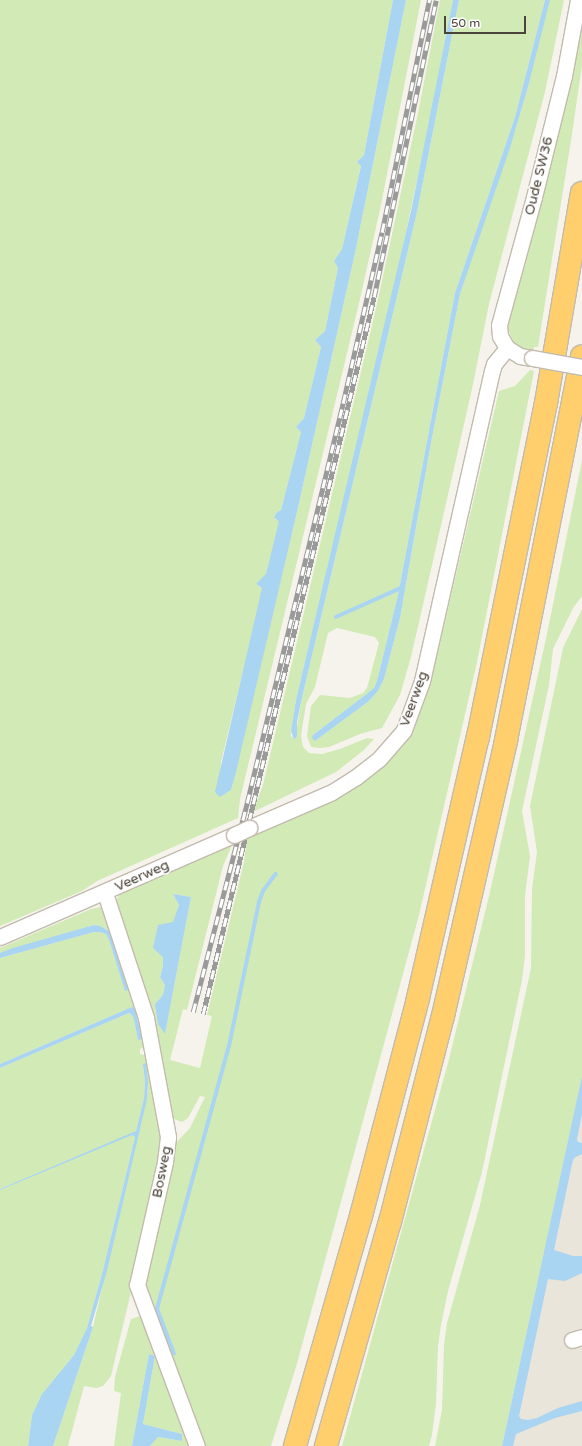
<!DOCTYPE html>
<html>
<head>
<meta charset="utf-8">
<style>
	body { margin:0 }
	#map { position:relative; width:582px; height:1446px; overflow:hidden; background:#f6f3ec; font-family:"Varela Round",sans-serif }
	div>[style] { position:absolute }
	.residential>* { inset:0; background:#eae5da }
	.green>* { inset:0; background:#d2eab5 }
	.water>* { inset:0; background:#a9d4f2 }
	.stream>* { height:3.5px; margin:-1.75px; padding:0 1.75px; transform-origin:1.75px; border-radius:1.75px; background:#a9d4f2 }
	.roads { filter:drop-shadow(1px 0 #c2bbae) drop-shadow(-1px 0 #c2bbae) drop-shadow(0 1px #c2bbae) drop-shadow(0 -1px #c2bbae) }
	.minor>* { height:15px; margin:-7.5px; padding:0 7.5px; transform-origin:7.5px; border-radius:7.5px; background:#fff }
	.highway>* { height:22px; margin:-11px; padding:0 11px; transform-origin:11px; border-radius:11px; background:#ffcf6e }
	.rail>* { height:4.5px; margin-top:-2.25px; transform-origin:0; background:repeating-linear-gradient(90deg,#fff 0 9px,#9a9a9a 0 18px); box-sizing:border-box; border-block:1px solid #9a9a9a }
	.bridges { filter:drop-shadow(1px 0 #c2bbae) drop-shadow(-1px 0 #c2bbae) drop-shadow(0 1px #c2bbae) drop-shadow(0 -1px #c2bbae) }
	.minor-bridge>* { height:15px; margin:-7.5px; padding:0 7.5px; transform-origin:7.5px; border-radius:7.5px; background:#fff }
	span { translate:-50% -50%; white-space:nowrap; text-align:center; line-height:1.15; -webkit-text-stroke:3.5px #fff; paint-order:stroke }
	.street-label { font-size:14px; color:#4b4439 }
	.scale { position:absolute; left:444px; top:16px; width:82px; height:18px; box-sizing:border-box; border:2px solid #4b4439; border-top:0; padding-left:5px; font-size:12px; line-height:14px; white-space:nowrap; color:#4b4439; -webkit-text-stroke:3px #fff; paint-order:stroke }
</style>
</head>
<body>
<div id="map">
	<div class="residential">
		<div style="clip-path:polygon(582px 1041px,582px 1446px,509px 1446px,523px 1361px)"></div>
	</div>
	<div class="green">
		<div style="clip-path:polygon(0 0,393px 0,364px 155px,357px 162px,361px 165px,342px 249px,334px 261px,338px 268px,325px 331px,315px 340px,321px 347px,304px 418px,296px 427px,301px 432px,281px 510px,277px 512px,274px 519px,280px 520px,266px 575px,256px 584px,263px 588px,221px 762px,220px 797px,231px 790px,297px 512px,355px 253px,406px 0,421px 0,381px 205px,360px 299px,240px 799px,238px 818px,97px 881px,82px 891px,0 926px)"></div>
		<div style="clip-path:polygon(440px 0,453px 0,431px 115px,390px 306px,296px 700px,291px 731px,291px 736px,295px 740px,301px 702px,417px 212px,459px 0,545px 0,515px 117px,455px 293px,398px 595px,377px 681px,374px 688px,364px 696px,313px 735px,315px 741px,369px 701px,378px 691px,384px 679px,400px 618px,430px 448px,460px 294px,476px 242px,510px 147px,528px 87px,547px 7px,550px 0,564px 0,545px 92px,489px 304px,472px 389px,425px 596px,411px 657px,400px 695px,382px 728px,360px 734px,329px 747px,320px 748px,311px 747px,307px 736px,311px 706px,320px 695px,350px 698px,363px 693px,367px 688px,379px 643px,375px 637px,337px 628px,328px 633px,315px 687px,306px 704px,301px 736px,303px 747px,309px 753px,322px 754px,340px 749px,367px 738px,374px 739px,364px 750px,336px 772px,253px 812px,263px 785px,377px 304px,418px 113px)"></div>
		<div style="clip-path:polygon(582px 11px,582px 65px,572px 134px,538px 347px,534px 347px,533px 353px,523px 351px,515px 344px,509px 332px,508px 317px,514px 293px,518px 288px,526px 263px,563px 105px)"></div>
		<div style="clip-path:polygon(evenodd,530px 370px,534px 371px,477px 662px,419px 915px,296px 1367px,271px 1446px,199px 1446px,143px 1284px,174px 1145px,190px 1128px,205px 1097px,200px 1096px,188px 1118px,182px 1122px,174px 1119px,165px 1109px,114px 905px,121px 891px,232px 845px,223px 866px,187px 1010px,183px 1009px,170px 1060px,200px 1068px,212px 1016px,207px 1015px,244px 862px,247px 838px,323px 803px,361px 783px,387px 758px,412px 728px,422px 707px,433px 673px,499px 391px,515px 386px,530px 370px,173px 894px,191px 897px,165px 1033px,155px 1004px,163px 995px,165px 985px,160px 977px,163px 966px,163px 956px,179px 905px,173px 894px)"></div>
		<div style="clip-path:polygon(582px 460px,582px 596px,573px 608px,553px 649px,549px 685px,522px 811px,530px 856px,525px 896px,525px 956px,522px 980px,482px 1172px,448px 1291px,441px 1325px,438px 1346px,436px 1403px,432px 1435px,429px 1446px,342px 1446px,448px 1063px,490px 892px,547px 634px)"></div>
		<div style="clip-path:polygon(582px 609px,582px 1076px,502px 1446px,435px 1446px,442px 1410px,444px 1345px,447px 1323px,480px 1205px,531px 968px,532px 889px,537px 852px,530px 806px,563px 648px)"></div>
		<div style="clip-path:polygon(100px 907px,105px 911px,139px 1005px,145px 1047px,140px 1049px,140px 1054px,147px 1056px,162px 1121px,155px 1191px,111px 1376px,103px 1386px,97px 1388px,84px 1386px,68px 1446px,53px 1446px,93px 1327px,148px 1090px,143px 1064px,145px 1082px,144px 1098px,136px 1131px,134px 1133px,0 1189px,0 1068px,129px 1013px,133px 1016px,138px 1040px,142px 1038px,135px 1008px,132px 1007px,0 1064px,0 958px,94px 932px,100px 932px,106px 934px,109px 940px,125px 990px,130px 989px,109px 931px,100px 926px,94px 925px,0 953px,0 948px,91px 909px)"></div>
		<div style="clip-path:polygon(132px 1134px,135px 1137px,103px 1270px,87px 1328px,74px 1355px,42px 1394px,32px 1415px,28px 1446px,0 1446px,0 1190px)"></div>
		<div style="clip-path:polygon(143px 1315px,192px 1446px,150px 1446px,157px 1437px,182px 1441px,182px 1434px,143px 1424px,155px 1356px,149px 1354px,132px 1446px,114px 1446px,121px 1393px,114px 1391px,115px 1377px,131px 1319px)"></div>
	</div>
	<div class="water">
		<div style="clip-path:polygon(393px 0,406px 0,355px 253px,297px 512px,236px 772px,231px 790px,220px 797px,215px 792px,262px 588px,256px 584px,266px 574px,279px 521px,274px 518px,277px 512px,281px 510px,301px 432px,296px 427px,304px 418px,321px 347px,315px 340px,325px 331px,338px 268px,334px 261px,342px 249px,361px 166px,357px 162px,364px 155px)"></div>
		<div style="clip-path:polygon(453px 0,459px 0,417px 212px,301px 702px,297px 722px,297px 736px,294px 740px,291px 731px,296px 700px,411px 211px)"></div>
		<div style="clip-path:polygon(545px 0,550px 0,528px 87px,510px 148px,460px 294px,430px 448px,400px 618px,384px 679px,378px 691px,369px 701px,315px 741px,312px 738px,313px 735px,364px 696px,374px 688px,377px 681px,398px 595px,455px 293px,515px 117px)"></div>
		<div style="clip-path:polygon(173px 894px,191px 897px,165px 1034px,158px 1024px,155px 1004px,163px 995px,165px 985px,160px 977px,163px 966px,163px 957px,153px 948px,158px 925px,173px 922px,179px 905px)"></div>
		<div style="clip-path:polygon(94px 925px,100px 926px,109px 931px,131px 989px,125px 991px,109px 940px,106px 934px,100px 932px,94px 932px,0 958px,0 953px,13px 948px)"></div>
		<div style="clip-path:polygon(132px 1007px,135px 1008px,142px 1039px,138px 1040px,133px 1016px,129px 1013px,0 1068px,0 1064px)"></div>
		<div style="clip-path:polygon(146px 1063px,148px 1082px,147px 1099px,107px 1271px,91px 1326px,93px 1327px,53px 1446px,28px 1446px,32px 1415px,42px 1394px,74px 1355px,87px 1328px,103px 1270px,135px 1137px,132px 1135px,0 1190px,0 1189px,136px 1131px,144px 1098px,145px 1082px,143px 1064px)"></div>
		<div style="clip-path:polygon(582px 1076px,582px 1114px,577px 1139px,578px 1142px,582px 1143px,582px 1154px,574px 1158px,572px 1164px,554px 1250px,573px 1256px,582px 1256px,582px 1273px,565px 1281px,548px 1279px,519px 1416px,521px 1419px,528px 1420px,537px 1418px,558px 1408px,582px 1401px,582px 1411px,555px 1418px,516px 1434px,513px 1446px,502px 1446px)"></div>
		<div style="clip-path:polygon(149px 1354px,155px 1356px,143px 1424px,182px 1434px,182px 1441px,158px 1437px,150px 1446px,132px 1446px)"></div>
	</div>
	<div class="stream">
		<div style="left:336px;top:617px;width:71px;rotate:-24deg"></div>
		<div style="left:174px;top:1354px;width:48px;rotate:-110.7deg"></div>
		<div style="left:157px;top:1309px;width:273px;rotate:-74.7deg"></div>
		<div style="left:229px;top:1046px;width:147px;rotate:-78.2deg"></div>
		<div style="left:259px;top:902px;width:12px;rotate:-70deg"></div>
		<div style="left:263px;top:891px;width:21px;rotate:-53deg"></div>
	</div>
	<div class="roads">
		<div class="minor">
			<div style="left:532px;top:358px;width:12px;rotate:-171deg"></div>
			<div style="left:520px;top:356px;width:15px;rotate:-148deg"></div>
			<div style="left:507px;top:348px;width:14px;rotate:-120deg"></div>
			<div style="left:500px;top:336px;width:11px;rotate:-95deg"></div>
			<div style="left:499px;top:325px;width:133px;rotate:-74.7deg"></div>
			<div style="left:534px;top:197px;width:125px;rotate:-76.1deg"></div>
			<div style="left:564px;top:76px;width:77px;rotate:-79.6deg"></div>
			<div style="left:249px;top:828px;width:90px;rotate:-23.4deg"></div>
			<div style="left:332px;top:792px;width:28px;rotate:-32deg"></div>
			<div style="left:356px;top:777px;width:29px;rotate:-38deg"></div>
			<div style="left:379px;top:759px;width:38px;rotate:-49deg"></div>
			<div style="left:404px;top:730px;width:52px;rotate:-69.8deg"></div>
			<div style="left:422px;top:681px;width:318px;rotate:-77.3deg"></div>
			<div style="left:492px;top:371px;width:7px;rotate:-74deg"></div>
			<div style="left:494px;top:364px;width:21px;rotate:-51deg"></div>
			<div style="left:105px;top:893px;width:132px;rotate:71.8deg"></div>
			<div style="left:146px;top:1018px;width:121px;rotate:79.5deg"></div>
			<div style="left:168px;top:1137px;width:25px;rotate:97deg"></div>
			<div style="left:165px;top:1162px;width:126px;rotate:102.8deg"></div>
			<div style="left:137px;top:1285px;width:172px;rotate:69.6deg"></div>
			<div style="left:0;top:937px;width:255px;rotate:-23.6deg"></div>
			<div style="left:572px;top:1340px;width:10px;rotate:-17deg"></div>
		</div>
		<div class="highway">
			<div style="left:295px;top:1446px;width:239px;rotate:-74deg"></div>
			<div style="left:361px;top:1216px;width:225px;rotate:-75.3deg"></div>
			<div style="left:418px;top:998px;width:268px;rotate:-77.1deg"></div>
			<div style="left:478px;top:737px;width:341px;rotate:-78.5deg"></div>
			<div style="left:546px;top:403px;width:213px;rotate:-80.3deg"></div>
			<div style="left:326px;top:1446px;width:233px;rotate:-74.1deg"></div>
			<div style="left:390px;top:1222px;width:213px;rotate:-75.6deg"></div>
			<div style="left:443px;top:1016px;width:283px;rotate:-77.1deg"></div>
			<div style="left:506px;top:740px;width:391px;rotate:-78.8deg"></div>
		</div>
	</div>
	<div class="rail">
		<div style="left:193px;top:1012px;width:216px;rotate:-75.5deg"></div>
		<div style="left:247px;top:803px;width:411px;rotate:-76.5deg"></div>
		<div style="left:343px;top:403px;width:175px;rotate:-77.2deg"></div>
		<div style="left:382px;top:232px;width:237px;rotate:-78.5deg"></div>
		<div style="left:203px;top:1014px;width:737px;rotate:-76.59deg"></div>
		<div style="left:374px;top:297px;width:303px;rotate:-78.2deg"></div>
	</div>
	<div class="bridges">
		<div class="minor-bridge">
			<div style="left:532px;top:358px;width:51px;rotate:10.2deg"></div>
			<div style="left:234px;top:835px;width:17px;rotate:-25deg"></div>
		</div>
	</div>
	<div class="street-label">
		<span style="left:539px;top:176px;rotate:-76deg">Oude SW36</span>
		<span style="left:414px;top:699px;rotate:-70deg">Veerweg</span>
		<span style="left:142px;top:876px;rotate:-24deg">Veerweg</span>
		<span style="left:162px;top:1172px;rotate:-79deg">Bosweg</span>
	</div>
	<div class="scale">50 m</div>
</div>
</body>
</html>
